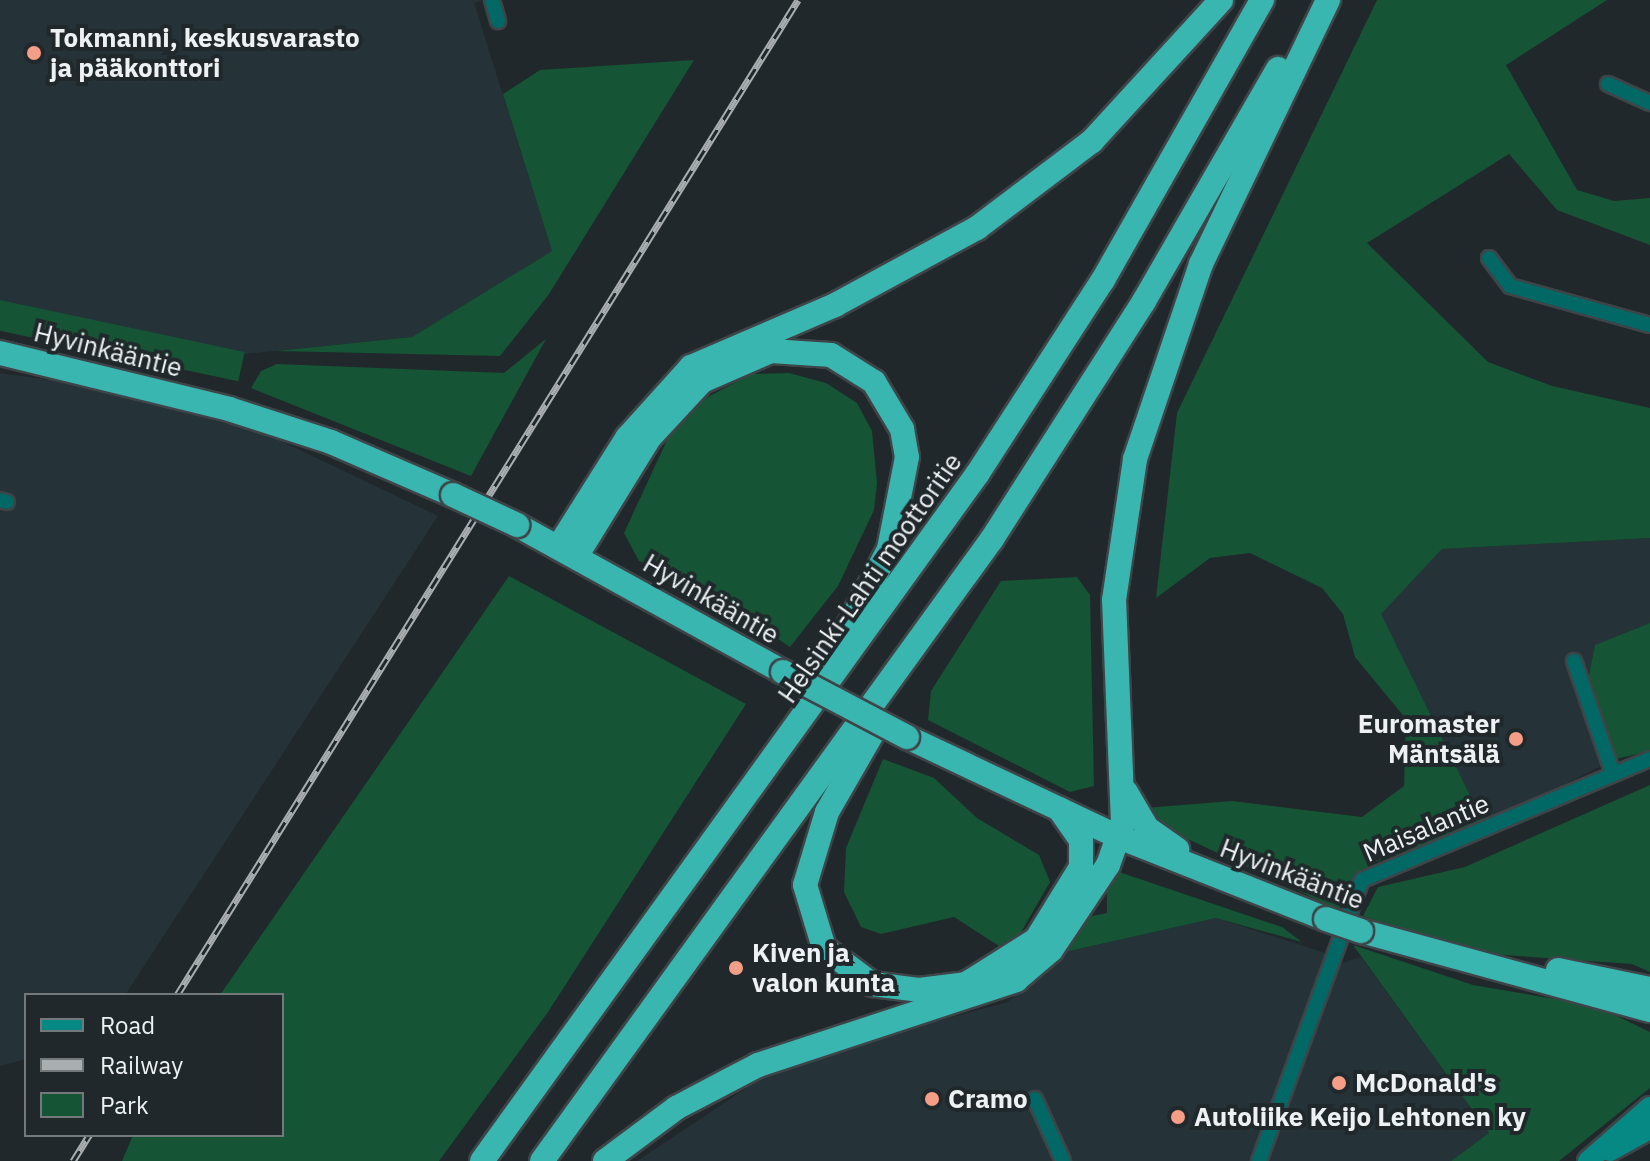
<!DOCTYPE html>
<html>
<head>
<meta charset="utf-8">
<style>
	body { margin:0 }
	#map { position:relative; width:1650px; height:1161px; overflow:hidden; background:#21282b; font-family:"IBM Plex Sans",sans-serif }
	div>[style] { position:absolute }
	.built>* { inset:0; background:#253339 }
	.green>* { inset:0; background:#155434; transform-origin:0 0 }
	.roads { filter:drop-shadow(2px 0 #3e4447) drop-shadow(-2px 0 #3e4447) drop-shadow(0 2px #3e4447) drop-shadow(0 -2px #3e4447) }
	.street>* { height:14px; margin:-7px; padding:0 7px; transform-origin:7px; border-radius:7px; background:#016865 }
	.secondary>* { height:20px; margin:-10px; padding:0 10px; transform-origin:10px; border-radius:10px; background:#068985 }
	.highway>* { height:24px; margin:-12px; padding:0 12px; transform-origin:12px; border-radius:12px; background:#3ab6b1 }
	.rail>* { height:7px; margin-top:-3.5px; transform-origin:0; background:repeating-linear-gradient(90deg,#21282b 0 12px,#a9aeb1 0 24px); box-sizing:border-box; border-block:2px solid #a9aeb1 }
	.bridges { filter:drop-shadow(2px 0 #3e4447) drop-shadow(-2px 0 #3e4447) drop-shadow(0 2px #3e4447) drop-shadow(0 -2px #3e4447) }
	.highway-bridge>* { height:24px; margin:-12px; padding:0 12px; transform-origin:12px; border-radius:12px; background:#3ab6b1 }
	.dots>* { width:22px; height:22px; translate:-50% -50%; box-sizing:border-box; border:4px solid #21282b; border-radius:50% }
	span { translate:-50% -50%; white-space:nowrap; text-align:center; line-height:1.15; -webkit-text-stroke:8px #21282b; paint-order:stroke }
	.poi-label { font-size:26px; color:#edf1f3; font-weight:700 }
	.left { translate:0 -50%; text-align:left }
	.right { translate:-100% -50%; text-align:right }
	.street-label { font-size:26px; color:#edf1f3 }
	.legend { position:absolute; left:24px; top:993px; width:260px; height:144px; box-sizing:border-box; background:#21282b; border:2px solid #73787b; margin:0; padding:10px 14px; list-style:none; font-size:24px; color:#edf1f3 }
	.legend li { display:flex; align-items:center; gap:16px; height:40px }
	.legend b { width:40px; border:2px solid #73787b }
</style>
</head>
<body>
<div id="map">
	<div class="built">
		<div style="clip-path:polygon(0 0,483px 0,474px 3px,552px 251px,412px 337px,244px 354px,0 300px)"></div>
		<div style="clip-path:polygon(0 373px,72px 383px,264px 433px,438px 516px,125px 995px,26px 995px,26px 1059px,0 1066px)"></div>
		<div style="clip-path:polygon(1650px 538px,1650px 623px,1595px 645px,1587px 684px,1616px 759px,1484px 824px,1380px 614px,1442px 549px)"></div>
		<div style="clip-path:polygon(1216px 918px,1325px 953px,1321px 970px,1361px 957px,1489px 1133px,1451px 1161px,637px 1161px,751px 1085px,827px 1051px,1008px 1002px,1065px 952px)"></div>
	</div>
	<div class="green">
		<div style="clip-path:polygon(1377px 0,1607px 0,1506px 65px,1577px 190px,1614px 201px,1650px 198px,1650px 245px,1557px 210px,1509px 154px,1367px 243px,1488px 362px,1552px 386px,1650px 408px,1650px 538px,1442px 549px,1381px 614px,1484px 824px,1377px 862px,1357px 876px,1339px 910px,1175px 833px,1145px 808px,1232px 801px,1362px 817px,1404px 786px,1406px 719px,1355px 657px,1343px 614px,1322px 588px,1250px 553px,1210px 558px,1156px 598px,1177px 413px)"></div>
		<div style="clip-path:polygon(694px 60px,549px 294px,500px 356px,276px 351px,412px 337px,552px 251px,503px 94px,540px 70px)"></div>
		<div style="left:0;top:300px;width:250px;height:30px;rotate:12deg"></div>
		<div style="clip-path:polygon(546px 339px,471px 476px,251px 388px,261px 371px,277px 364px,504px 373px)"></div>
		<div style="clip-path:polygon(789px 373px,826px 383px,857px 403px,872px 431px,877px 483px,874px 510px,838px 586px,790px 647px,708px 591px,639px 561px,624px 533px,668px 438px,706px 398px,751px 374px)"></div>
		<div style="clip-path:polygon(509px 576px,746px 704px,548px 1012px,439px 1161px,122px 1161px,133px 1135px,282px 1135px,282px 995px,220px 995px)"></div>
		<div style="clip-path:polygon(1077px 577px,1090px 595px,1094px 786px,1070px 792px,928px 720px,931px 691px,1001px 581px)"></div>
		<div style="clip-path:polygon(1650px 623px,1650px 751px,1616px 759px,1587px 684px,1595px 645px)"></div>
		<div style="clip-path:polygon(883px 759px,934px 778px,977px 818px,1039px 855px,1050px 882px,1020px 934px,999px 946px,954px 917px,881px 934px,861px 927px,844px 892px,846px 848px)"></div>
		<div style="clip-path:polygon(1650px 785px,1650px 972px,1632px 964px,1475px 953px,1363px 916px,1378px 887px,1465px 867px)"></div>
		<div style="clip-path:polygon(1119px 872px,1282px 927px,1302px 942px,1216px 918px,1065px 952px,1087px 917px,1107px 913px,1107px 884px)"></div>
		<div style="clip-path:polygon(1353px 945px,1473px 985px,1596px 1006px,1650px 1032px,1650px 1088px,1559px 1161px,1451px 1161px,1489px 1133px)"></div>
	</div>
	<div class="roads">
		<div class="street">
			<div style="left:492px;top:0;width:22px;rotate:74deg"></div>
			<div style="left:1608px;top:84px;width:46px;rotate:24.3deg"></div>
			<div style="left:1489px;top:258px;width:35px;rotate:53deg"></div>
			<div style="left:1510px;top:286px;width:145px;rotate:15.6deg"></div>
			<div style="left:0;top:500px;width:7px;rotate:16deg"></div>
			<div style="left:1574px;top:661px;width:116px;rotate:70.9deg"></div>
			<div style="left:1035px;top:1099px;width:68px;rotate:65.7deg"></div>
			<div style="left:1259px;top:1161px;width:299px;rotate:-69.9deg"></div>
			<div style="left:1362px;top:880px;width:312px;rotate:-22.8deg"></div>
		</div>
		<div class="secondary">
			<div style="left:1610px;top:1151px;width:46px;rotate:-28.8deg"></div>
			<div style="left:1588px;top:1161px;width:82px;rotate:-41.1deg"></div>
		</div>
		<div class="highway">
			<div style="left:0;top:353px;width:236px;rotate:13.7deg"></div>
			<div style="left:229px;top:409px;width:107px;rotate:17.9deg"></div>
			<div style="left:331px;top:442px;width:133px;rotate:23.5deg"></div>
			<div style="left:517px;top:525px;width:304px;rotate:28.9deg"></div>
			<div style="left:559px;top:546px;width:128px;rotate:-57.8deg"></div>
			<div style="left:627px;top:438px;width:96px;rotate:-48deg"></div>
			<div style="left:691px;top:367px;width:157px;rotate:-23.3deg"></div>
			<div style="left:835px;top:305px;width:162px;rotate:-28.5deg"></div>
			<div style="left:977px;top:228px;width:144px;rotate:-37.1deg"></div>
			<div style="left:1092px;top:141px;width:191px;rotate:-47.5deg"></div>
			<div style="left:577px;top:555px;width:139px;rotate:-58.3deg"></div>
			<div style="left:650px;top:437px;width:76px;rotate:-47.1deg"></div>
			<div style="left:702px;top:381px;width:75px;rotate:-23.5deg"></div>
			<div style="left:771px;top:351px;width:60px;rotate:3.8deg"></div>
			<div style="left:831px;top:355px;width:51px;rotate:32.1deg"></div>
			<div style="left:874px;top:382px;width:55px;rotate:59.2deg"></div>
			<div style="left:902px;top:429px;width:28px;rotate:80deg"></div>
			<div style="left:907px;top:457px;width:94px;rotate:101.1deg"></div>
			<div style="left:889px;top:549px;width:129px;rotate:117.8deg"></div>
			<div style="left:872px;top:734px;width:90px;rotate:120deg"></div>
			<div style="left:827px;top:812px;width:76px;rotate:106.8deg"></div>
			<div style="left:805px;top:885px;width:66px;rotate:73.2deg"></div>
			<div style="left:824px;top:948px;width:60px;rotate:36.9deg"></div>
			<div style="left:872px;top:984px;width:47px;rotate:7.3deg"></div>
			<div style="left:919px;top:990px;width:47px;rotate:-7.3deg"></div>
			<div style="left:966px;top:984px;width:83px;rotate:-32.2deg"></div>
			<div style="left:1036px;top:940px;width:86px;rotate:-58.3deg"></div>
			<div style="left:1081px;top:867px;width:27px;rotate:-90deg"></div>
			<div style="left:1081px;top:840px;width:38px;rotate:-125deg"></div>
			<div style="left:907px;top:737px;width:234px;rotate:25.3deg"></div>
			<div style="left:1119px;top:837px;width:223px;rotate:21.6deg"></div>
			<div style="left:1126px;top:792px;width:42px;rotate:59.7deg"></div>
			<div style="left:1147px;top:828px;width:37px;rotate:35deg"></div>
			<div style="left:1361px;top:931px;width:300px;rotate:15.3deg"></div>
			<div style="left:1558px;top:970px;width:94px;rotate:11.7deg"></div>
			<div style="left:482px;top:1161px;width:848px;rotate:-54.21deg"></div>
			<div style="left:978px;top:473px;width:230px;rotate:-57.1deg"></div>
			<div style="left:1103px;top:280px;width:322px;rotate:-60.4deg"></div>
			<div style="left:542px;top:1161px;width:768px;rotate:-54.12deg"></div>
			<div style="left:992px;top:539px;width:282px;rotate:-57.4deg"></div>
			<div style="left:1144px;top:301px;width:268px;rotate:-60deg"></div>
			<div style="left:605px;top:1161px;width:89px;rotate:-36.7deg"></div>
			<div style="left:676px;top:1108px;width:93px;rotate:-27.7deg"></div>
			<div style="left:758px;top:1065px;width:272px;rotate:-18.2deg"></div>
			<div style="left:1016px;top:980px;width:46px;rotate:-40.6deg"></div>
			<div style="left:1051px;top:950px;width:102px;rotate:-56.2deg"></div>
			<div style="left:1108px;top:865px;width:45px;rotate:-70.3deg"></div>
			<div style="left:1123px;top:823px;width:223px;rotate:-92.3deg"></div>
			<div style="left:1114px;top:600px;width:143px;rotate:-81.5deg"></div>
			<div style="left:1135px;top:459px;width:206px;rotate:-71.3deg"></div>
			<div style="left:1201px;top:264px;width:293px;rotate:-64.3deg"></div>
		</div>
	</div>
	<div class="rail">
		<div style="left:177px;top:995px;width:1173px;rotate:-58.03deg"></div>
		<div style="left:73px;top:1161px;width:31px;rotate:-58deg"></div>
	</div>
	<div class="bridges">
		<div class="highway-bridge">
			<div style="left:453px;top:495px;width:71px;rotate:25.1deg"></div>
			<div style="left:783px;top:672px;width:140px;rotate:27.7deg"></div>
			<div style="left:1326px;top:919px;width:37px;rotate:19deg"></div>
		</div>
	</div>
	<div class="dots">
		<div style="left:34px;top:53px;background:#f49e87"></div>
		<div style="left:1516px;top:739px;background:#f49e87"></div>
		<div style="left:736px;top:968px;background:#f49e87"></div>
		<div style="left:1339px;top:1083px;background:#f49e87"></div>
		<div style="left:932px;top:1099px;background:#f49e87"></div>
		<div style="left:1178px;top:1117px;background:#f49e87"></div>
	</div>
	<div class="poi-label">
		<span class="left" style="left:50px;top:53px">Tokmanni, keskusvarasto<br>ja pääkonttori</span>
		<span class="right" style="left:1500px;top:739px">Euromaster<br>Mäntsälä</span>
		<span class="left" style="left:752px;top:968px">Kiven ja<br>valon kunta</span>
		<span class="left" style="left:1355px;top:1083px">McDonald's</span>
		<span class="left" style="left:948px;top:1099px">Cramo</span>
		<span class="left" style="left:1194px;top:1117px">Autoliike Keijo Lehtonen ky</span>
	</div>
	<div class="street-label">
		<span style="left:108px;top:350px;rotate:14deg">Hyvinkääntie</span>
		<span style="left:870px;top:578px;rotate:-55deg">Helsinki-Lahti moottoritie</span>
		<span style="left:711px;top:599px;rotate:30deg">Hyvinkääntie</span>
		<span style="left:1426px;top:828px;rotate:-23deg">Maisalantie</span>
		<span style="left:1292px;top:874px;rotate:21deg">Hyvinkääntie</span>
	</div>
	<ul class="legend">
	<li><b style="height:10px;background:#068985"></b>Road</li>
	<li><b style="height:10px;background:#a9aeb1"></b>Railway</li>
	<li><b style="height:22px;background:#155434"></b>Park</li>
	</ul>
</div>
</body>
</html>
